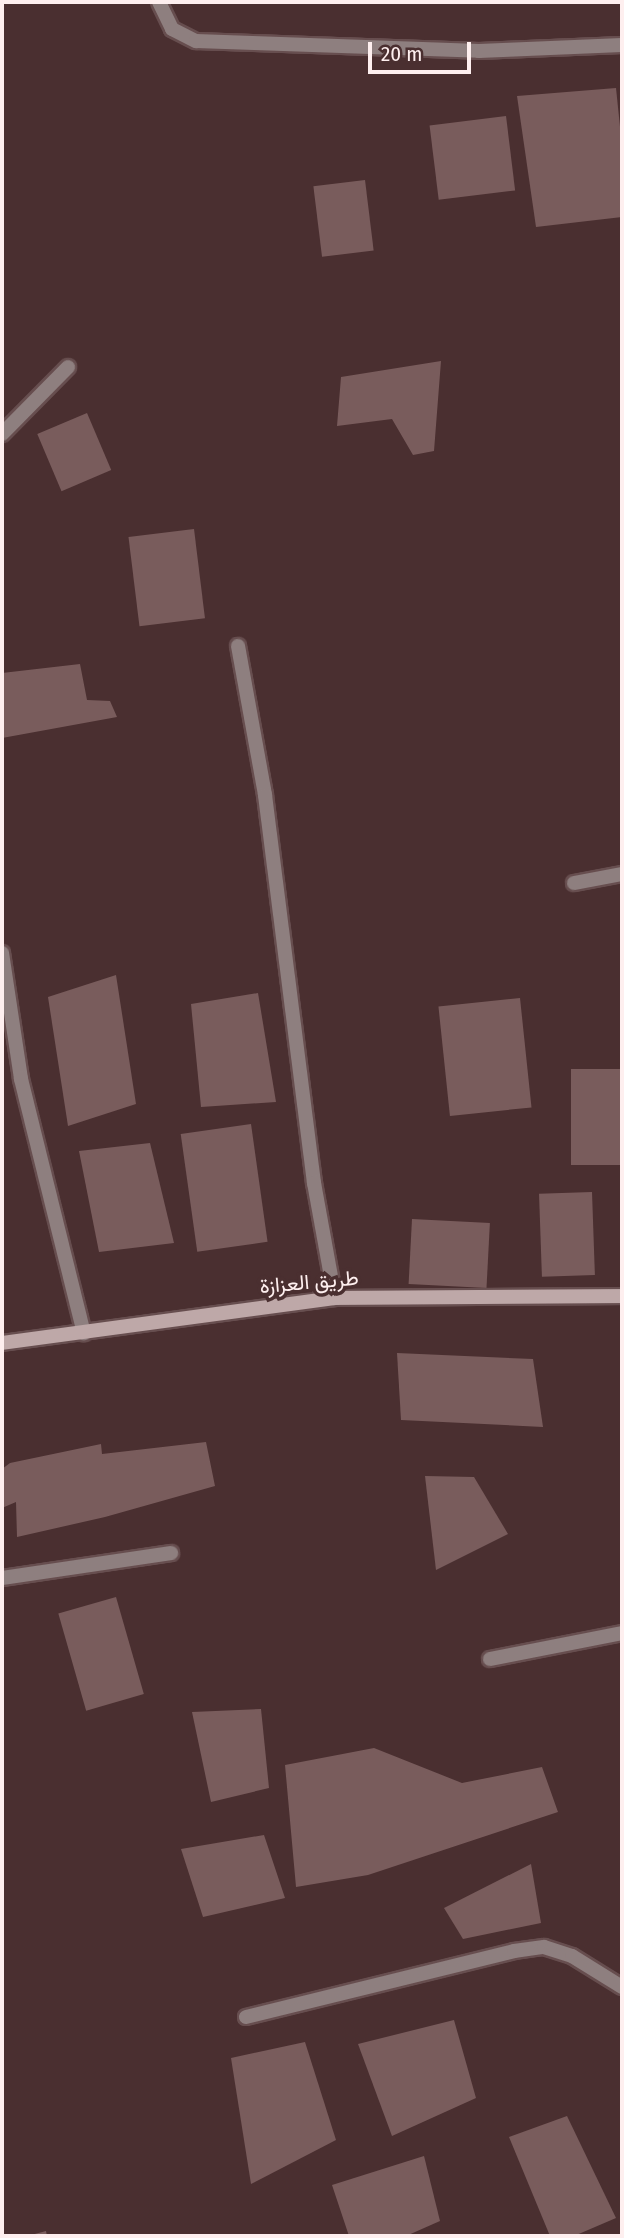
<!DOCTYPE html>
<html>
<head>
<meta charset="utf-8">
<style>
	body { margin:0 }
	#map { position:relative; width:624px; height:2238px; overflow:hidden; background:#4a2f30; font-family:"Fira Sans Condensed",Vazirmatn,sans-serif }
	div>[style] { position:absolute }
	.building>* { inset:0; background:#795c5c; transform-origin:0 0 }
	.roads { filter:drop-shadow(2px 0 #674e4f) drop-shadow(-2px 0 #674e4f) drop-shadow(0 2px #674e4f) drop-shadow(0 -2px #674e4f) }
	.street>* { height:14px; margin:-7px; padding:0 7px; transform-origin:7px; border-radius:7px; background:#8e7f7f }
	.secondary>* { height:14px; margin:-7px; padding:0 7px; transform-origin:7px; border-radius:7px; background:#bea8a8 }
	span { translate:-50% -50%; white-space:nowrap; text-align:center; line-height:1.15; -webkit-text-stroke:7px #4a2f30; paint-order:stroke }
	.street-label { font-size:21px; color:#feefef }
	.frame { position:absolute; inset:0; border:4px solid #feefef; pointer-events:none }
	.scale { position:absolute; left:368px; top:42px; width:103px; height:32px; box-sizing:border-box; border:4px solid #feefef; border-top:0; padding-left:9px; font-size:21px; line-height:24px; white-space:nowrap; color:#feefef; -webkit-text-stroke:5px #4a2f30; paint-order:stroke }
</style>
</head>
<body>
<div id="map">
	<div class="building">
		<div style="clip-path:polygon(616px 88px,622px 146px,622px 217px,536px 227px,517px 96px)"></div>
		<div style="left:506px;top:116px;width:75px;height:77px;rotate:83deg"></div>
		<div style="left:365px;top:180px;width:71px;height:52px;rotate:83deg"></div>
		<div style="clip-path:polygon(441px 361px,434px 451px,413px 455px,392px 419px,337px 426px,341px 377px)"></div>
		<div style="left:87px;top:413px;width:62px;height:54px;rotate:67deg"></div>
		<div style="left:194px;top:529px;width:90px;height:66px;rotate:83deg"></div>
		<div style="clip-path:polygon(80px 664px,87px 700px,110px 701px,117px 717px,2px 738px,2px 673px)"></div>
		<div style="clip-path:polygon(116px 975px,136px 1104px,68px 1126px,48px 997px)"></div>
		<div style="clip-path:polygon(258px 993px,276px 1102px,201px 1107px,191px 1004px)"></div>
		<div style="left:520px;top:998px;width:110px;height:82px;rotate:84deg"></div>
		<div style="left:622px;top:1069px;width:96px;height:51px;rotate:90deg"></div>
		<div style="left:251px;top:1124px;width:119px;height:71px;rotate:82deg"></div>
		<div style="clip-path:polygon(150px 1143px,174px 1243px,99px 1252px,79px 1151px)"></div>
		<div style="left:592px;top:1192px;width:83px;height:53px;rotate:88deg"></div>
		<div style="left:412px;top:1219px;width:78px;height:65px;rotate:3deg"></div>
		<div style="clip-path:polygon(397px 1353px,533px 1359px,543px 1427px,401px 1420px)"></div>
		<div style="clip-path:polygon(206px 1442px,215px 1486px,105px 1517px,17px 1537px,16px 1502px,2px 1508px,2px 1469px,10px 1463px,101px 1444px,102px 1454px)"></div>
		<div style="clip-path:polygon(425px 1476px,474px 1477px,508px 1534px,436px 1570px)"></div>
		<div style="left:116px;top:1597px;width:101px;height:60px;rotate:74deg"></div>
		<div style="clip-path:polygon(261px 1709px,269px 1788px,211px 1802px,192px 1712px)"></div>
		<div style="clip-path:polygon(374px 1748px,462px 1783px,542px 1767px,558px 1812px,368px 1875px,296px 1887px,285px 1765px)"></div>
		<div style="clip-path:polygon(264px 1835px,285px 1898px,203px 1917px,181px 1849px)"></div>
		<div style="clip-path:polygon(531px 1864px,541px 1923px,463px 1939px,444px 1908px)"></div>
		<div style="clip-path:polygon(454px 2020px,476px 2098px,392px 2136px,358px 2044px)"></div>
		<div style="clip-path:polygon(305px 2042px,336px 2140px,251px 2184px,231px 2058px)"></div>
		<div style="clip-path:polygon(567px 2116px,616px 2218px,574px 2236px,550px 2236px,509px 2137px)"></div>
		<div style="clip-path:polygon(424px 2156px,440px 2221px,406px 2236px,349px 2236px,332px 2185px)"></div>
		<div style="clip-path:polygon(46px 2231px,47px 2236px,31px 2236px,31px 2235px)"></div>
	</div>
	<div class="roads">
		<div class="street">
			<div style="left:159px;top:2px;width:30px;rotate:64deg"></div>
			<div style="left:172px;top:29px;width:27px;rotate:27deg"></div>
			<div style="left:196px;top:41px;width:283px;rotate:2deg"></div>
			<div style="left:479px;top:51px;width:143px;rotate:-2.4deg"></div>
			<div style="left:2px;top:434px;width:94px;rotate:-45.4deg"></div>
			<div style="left:238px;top:646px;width:151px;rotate:79.7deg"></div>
			<div style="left:265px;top:795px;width:391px;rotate:82.8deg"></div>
			<div style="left:314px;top:1183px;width:117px;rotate:79.7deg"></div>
			<div style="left:574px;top:883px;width:49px;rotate:-10.6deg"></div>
			<div style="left:2px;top:953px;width:127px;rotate:81.4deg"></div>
			<div style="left:21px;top:1079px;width:262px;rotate:76.1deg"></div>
			<div style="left:2px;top:1578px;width:171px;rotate:-8.4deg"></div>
			<div style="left:490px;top:1659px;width:135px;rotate:-11.1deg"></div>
			<div style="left:246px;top:2017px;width:276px;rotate:-13.8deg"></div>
			<div style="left:514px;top:1951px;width:30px;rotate:-8deg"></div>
			<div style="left:544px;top:1947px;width:29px;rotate:18deg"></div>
			<div style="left:572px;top:1956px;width:59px;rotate:31.8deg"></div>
		</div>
		<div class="secondary">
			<div style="left:2px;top:1343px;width:336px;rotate:-7.7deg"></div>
			<div style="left:335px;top:1298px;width:287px;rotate:-0.4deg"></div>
		</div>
	</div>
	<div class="street-label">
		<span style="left:309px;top:1282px;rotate:-5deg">طريق العزازة</span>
	</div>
	<div class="frame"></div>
	<div class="scale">20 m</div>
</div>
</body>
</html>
